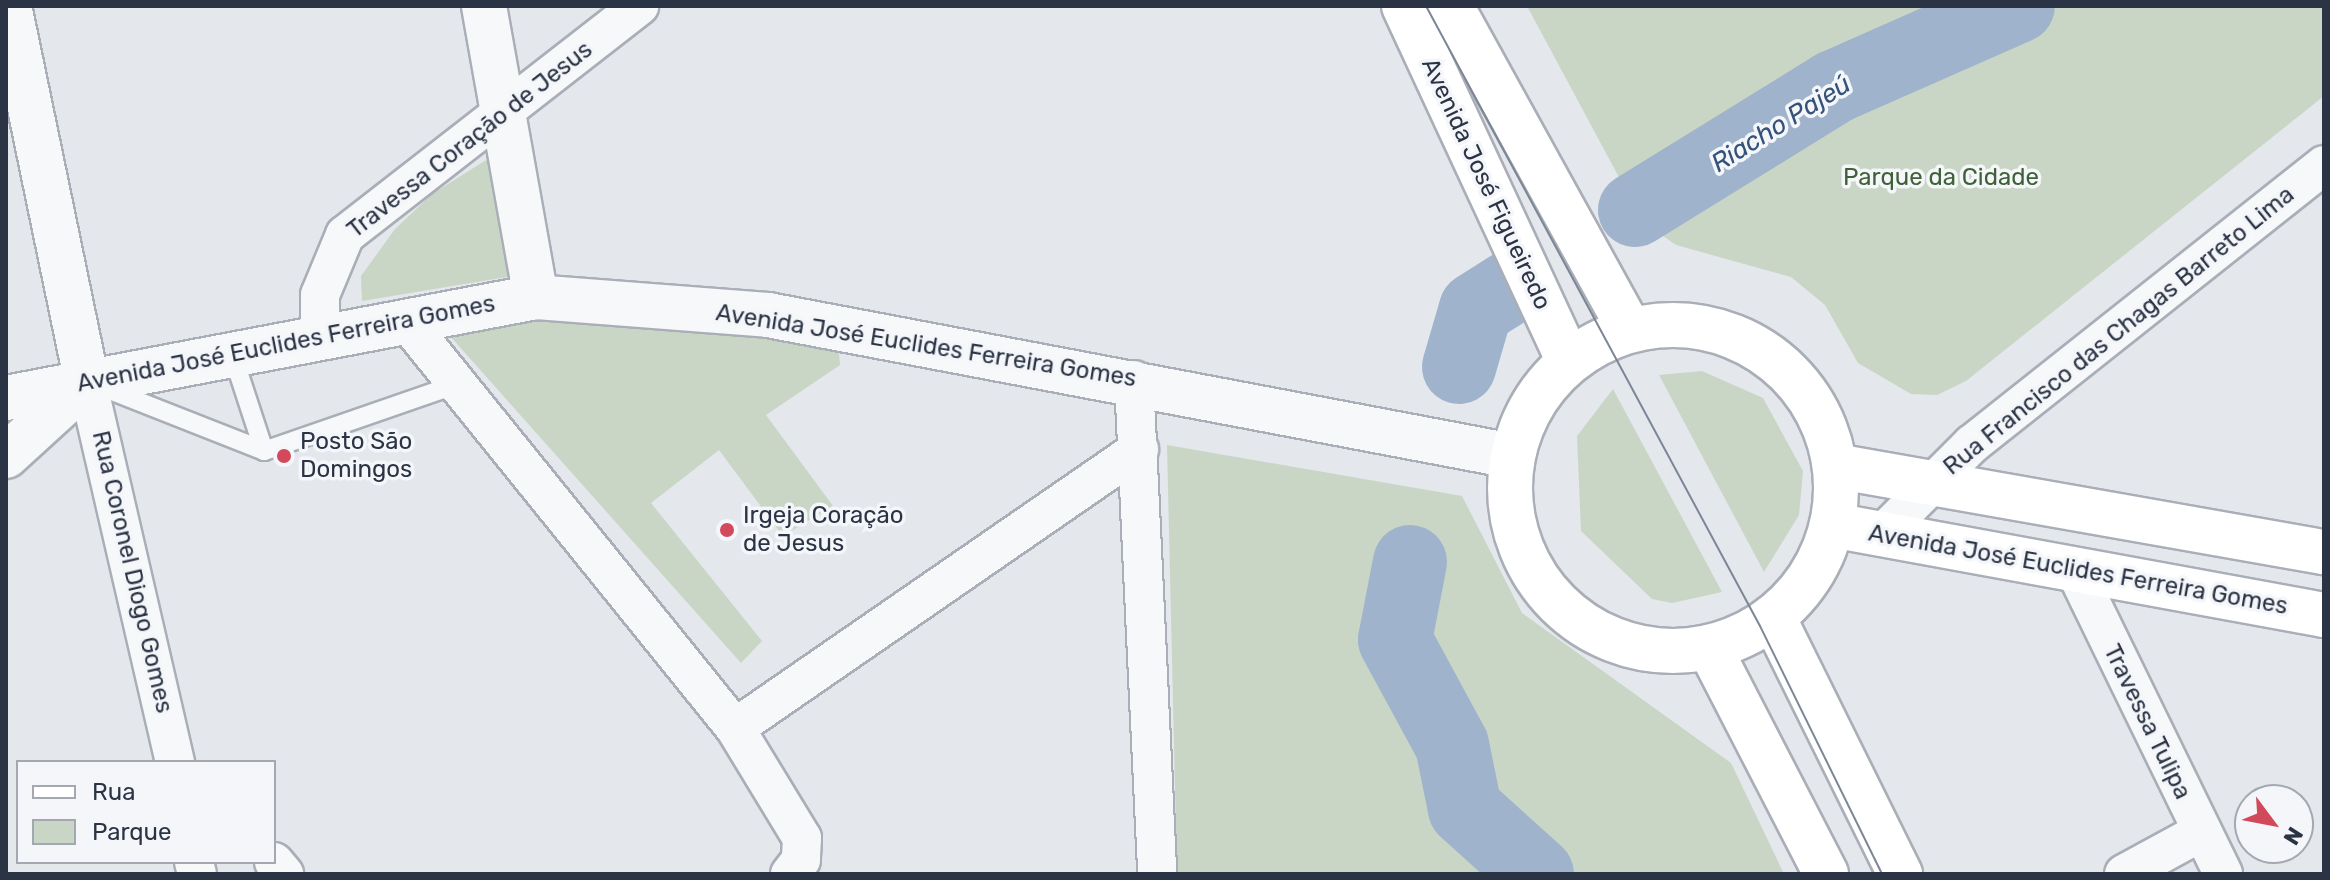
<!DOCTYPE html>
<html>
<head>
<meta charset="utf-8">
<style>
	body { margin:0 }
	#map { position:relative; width:2330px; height:880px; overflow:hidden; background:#e4e7ec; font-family:Rubik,sans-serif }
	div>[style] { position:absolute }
	.green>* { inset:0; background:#c9d6c5 }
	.river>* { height:74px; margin:-37px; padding:0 37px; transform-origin:37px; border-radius:37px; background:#9fb4cc }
	.roads { filter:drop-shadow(2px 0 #a9aeb7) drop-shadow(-2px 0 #a9aeb7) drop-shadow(0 2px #a9aeb7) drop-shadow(0 -2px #a9aeb7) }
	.service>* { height:18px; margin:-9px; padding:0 9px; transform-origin:9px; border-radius:9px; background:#f7f8fa }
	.minor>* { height:38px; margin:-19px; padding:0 19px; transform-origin:19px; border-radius:19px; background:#f7f8fa }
	.tertiary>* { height:44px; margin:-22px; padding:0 22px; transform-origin:22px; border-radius:22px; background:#f7f8fa }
	.secondary>* { height:44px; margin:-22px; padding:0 22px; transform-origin:22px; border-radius:22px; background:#fff }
	.primary>* { height:44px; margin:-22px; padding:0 22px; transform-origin:22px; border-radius:22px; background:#fff }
	.primary>.ring { margin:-22px; padding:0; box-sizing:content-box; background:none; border:44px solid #fff; border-radius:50% }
	.tram>* { height:2px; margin:-1px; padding:0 1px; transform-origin:1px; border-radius:1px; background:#7d8696 }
	.dots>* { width:22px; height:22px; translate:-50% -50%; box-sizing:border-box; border:4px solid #f4f6f9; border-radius:50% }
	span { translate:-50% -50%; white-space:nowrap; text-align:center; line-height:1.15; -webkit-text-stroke:7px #f4f6f9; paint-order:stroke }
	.street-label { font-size:24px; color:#2b3445 }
	.park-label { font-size:24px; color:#3f6138 }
	.poi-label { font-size:24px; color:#2b3445 }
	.left { translate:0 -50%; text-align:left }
	.water-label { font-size:26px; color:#34527a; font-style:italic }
	.frame { position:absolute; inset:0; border:8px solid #2b3445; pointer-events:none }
	.legend { position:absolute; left:16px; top:760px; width:260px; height:104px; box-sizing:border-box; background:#f4f6f9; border:2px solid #a4a8b1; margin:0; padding:10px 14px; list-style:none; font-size:24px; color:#2b3445 }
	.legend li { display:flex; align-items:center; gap:16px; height:40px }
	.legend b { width:40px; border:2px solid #a4a8b1 }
	.north { position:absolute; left:2234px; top:784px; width:80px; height:80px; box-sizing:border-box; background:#f4f6f9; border:2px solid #a4a8b1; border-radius:50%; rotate:122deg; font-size:22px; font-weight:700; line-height:32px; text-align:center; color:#2b3445 }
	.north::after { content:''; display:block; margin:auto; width:28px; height:36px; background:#d1495b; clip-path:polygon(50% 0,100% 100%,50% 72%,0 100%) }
</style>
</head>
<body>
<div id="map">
	<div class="green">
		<div style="clip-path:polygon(1527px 6px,2324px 6px,2324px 96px,1966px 381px,1937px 395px,1911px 394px,1858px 363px,1825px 305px,1791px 277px,1676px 245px,1643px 222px)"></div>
		<div style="clip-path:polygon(494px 155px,513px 276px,362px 301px,361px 276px,395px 229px,432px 194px)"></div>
		<div style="clip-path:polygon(541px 312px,824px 340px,839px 353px,840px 365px,766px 415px,833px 506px,783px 536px,719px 450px,651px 503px,762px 641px,741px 663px,450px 336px)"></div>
		<div style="clip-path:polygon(1702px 371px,1763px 398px,1803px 471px,1799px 515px,1764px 572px,1659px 375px)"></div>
		<div style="clip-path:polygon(1613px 389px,1722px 592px,1672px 603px,1652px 599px,1581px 531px,1577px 436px)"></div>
		<div style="clip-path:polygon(1167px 445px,1462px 496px,1522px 613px,1731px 763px,1784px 874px,1177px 874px)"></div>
	</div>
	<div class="river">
		<div style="left:1635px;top:210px;width:234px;rotate:-31.7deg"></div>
		<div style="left:1834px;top:87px;width:201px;rotate:-23.8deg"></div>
		<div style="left:1459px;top:367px;width:60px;rotate:-73.7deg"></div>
		<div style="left:1476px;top:309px;width:41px;rotate:-32.2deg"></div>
		<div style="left:1410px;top:562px;width:79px;rotate:100.9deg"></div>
		<div style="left:1395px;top:640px;width:119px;rotate:61.5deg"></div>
		<div style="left:1452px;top:745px;width:65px;rotate:78.5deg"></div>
		<div style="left:1465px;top:809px;width:97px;rotate:42.1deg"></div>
	</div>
	<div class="roads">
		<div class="service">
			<div style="left:232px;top:353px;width:103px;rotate:71.9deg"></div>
			<div style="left:107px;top:389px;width:169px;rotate:21.5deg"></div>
			<div style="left:264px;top:451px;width:204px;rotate:-19.1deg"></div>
		</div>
		<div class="minor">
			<div style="left:407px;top:322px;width:522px;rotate:51.07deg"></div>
			<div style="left:735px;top:728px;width:129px;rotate:58.7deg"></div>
			<div style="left:802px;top:838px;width:22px;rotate:93deg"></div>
			<div style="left:801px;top:860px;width:18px;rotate:128deg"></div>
			<div style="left:320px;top:337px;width:42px;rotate:-90deg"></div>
			<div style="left:320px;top:295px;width:65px;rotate:-67.4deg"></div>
			<div style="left:345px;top:235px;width:373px;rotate:-37.9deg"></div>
			<div style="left:1134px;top:380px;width:495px;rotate:87.3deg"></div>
			<div style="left:87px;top:381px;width:391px;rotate:77deg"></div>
			<div style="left:1882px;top:534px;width:127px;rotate:-45deg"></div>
			<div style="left:1972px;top:444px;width:449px;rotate:-38.4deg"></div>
			<div style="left:2074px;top:568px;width:340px;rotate:64deg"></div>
			<div style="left:735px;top:728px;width:491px;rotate:-34.6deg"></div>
			<div style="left:194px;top:862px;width:12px;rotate:76deg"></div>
			<div style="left:274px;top:862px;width:16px;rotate:50deg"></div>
			<div style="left:2124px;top:874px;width:88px;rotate:-28.6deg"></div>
		</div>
		<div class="tertiary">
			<div style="left:9px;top:6px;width:383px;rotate:78.3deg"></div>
			<div style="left:484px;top:6px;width:296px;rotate:79.9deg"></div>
			<div style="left:6px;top:398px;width:540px;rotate:-10.79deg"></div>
			<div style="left:536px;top:297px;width:233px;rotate:4.4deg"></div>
			<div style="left:768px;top:315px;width:757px;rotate:10.73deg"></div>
			<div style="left:6px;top:456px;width:108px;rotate:-42.4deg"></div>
		</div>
		<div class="secondary">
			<div style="left:1773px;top:617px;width:287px;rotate:63.7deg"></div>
			<div style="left:1709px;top:647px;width:255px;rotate:62.7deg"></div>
		</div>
		<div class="primary">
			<div style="left:1404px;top:6px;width:391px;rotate:65.1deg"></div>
			<div style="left:1451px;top:6px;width:370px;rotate:61.1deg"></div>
			<div class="ring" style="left:1510px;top:325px;width:282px;height:282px"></div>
			<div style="left:1835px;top:466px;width:497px;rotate:10deg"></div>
			<div style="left:1832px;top:525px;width:500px;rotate:10.37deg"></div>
		</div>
	</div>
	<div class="tram">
		<div style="left:1426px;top:6px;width:704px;rotate:61.69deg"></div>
		<div style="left:1760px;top:626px;width:276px;rotate:63.8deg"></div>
	</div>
	<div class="dots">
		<div style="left:284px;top:456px;background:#d1495b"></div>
		<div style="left:727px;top:530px;background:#d1495b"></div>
	</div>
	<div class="street-label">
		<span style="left:470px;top:140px;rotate:-38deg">Travessa Coração de Jesus</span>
		<span style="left:1486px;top:184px;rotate:65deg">Avenida José Figueiredo</span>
		<span style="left:2119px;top:331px;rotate:-39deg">Rua Francisco das Chagas Barreto Lima</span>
		<span style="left:286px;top:344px;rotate:-11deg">Avenida José Euclides Ferreira Gomes</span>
		<span style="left:926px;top:346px;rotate:9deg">Avenida José Euclides Ferreira Gomes</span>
		<span style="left:2078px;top:570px;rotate:10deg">Avenida José Euclides Ferreira Gomes</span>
		<span style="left:132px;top:572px;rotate:77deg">Rua Coronel Diogo Gomes</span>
		<span style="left:2147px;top:722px;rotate:64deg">Travessa Tulipa</span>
	</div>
	<div class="park-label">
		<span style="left:1941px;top:178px">Parque da Cidade</span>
	</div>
	<div class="poi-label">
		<span class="left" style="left:300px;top:456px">Posto São<br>Domingos</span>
		<span class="left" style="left:743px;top:530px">Irgeja Coração<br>de Jesus</span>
	</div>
	<div class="water-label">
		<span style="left:1781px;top:124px;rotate:-32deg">Riacho Pajeú</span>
	</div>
	<div class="frame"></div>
	<ul class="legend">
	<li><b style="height:10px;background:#fff"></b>Rua</li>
	<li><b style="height:22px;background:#c9d6c5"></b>Parque</li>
	</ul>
	<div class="north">N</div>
</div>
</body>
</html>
